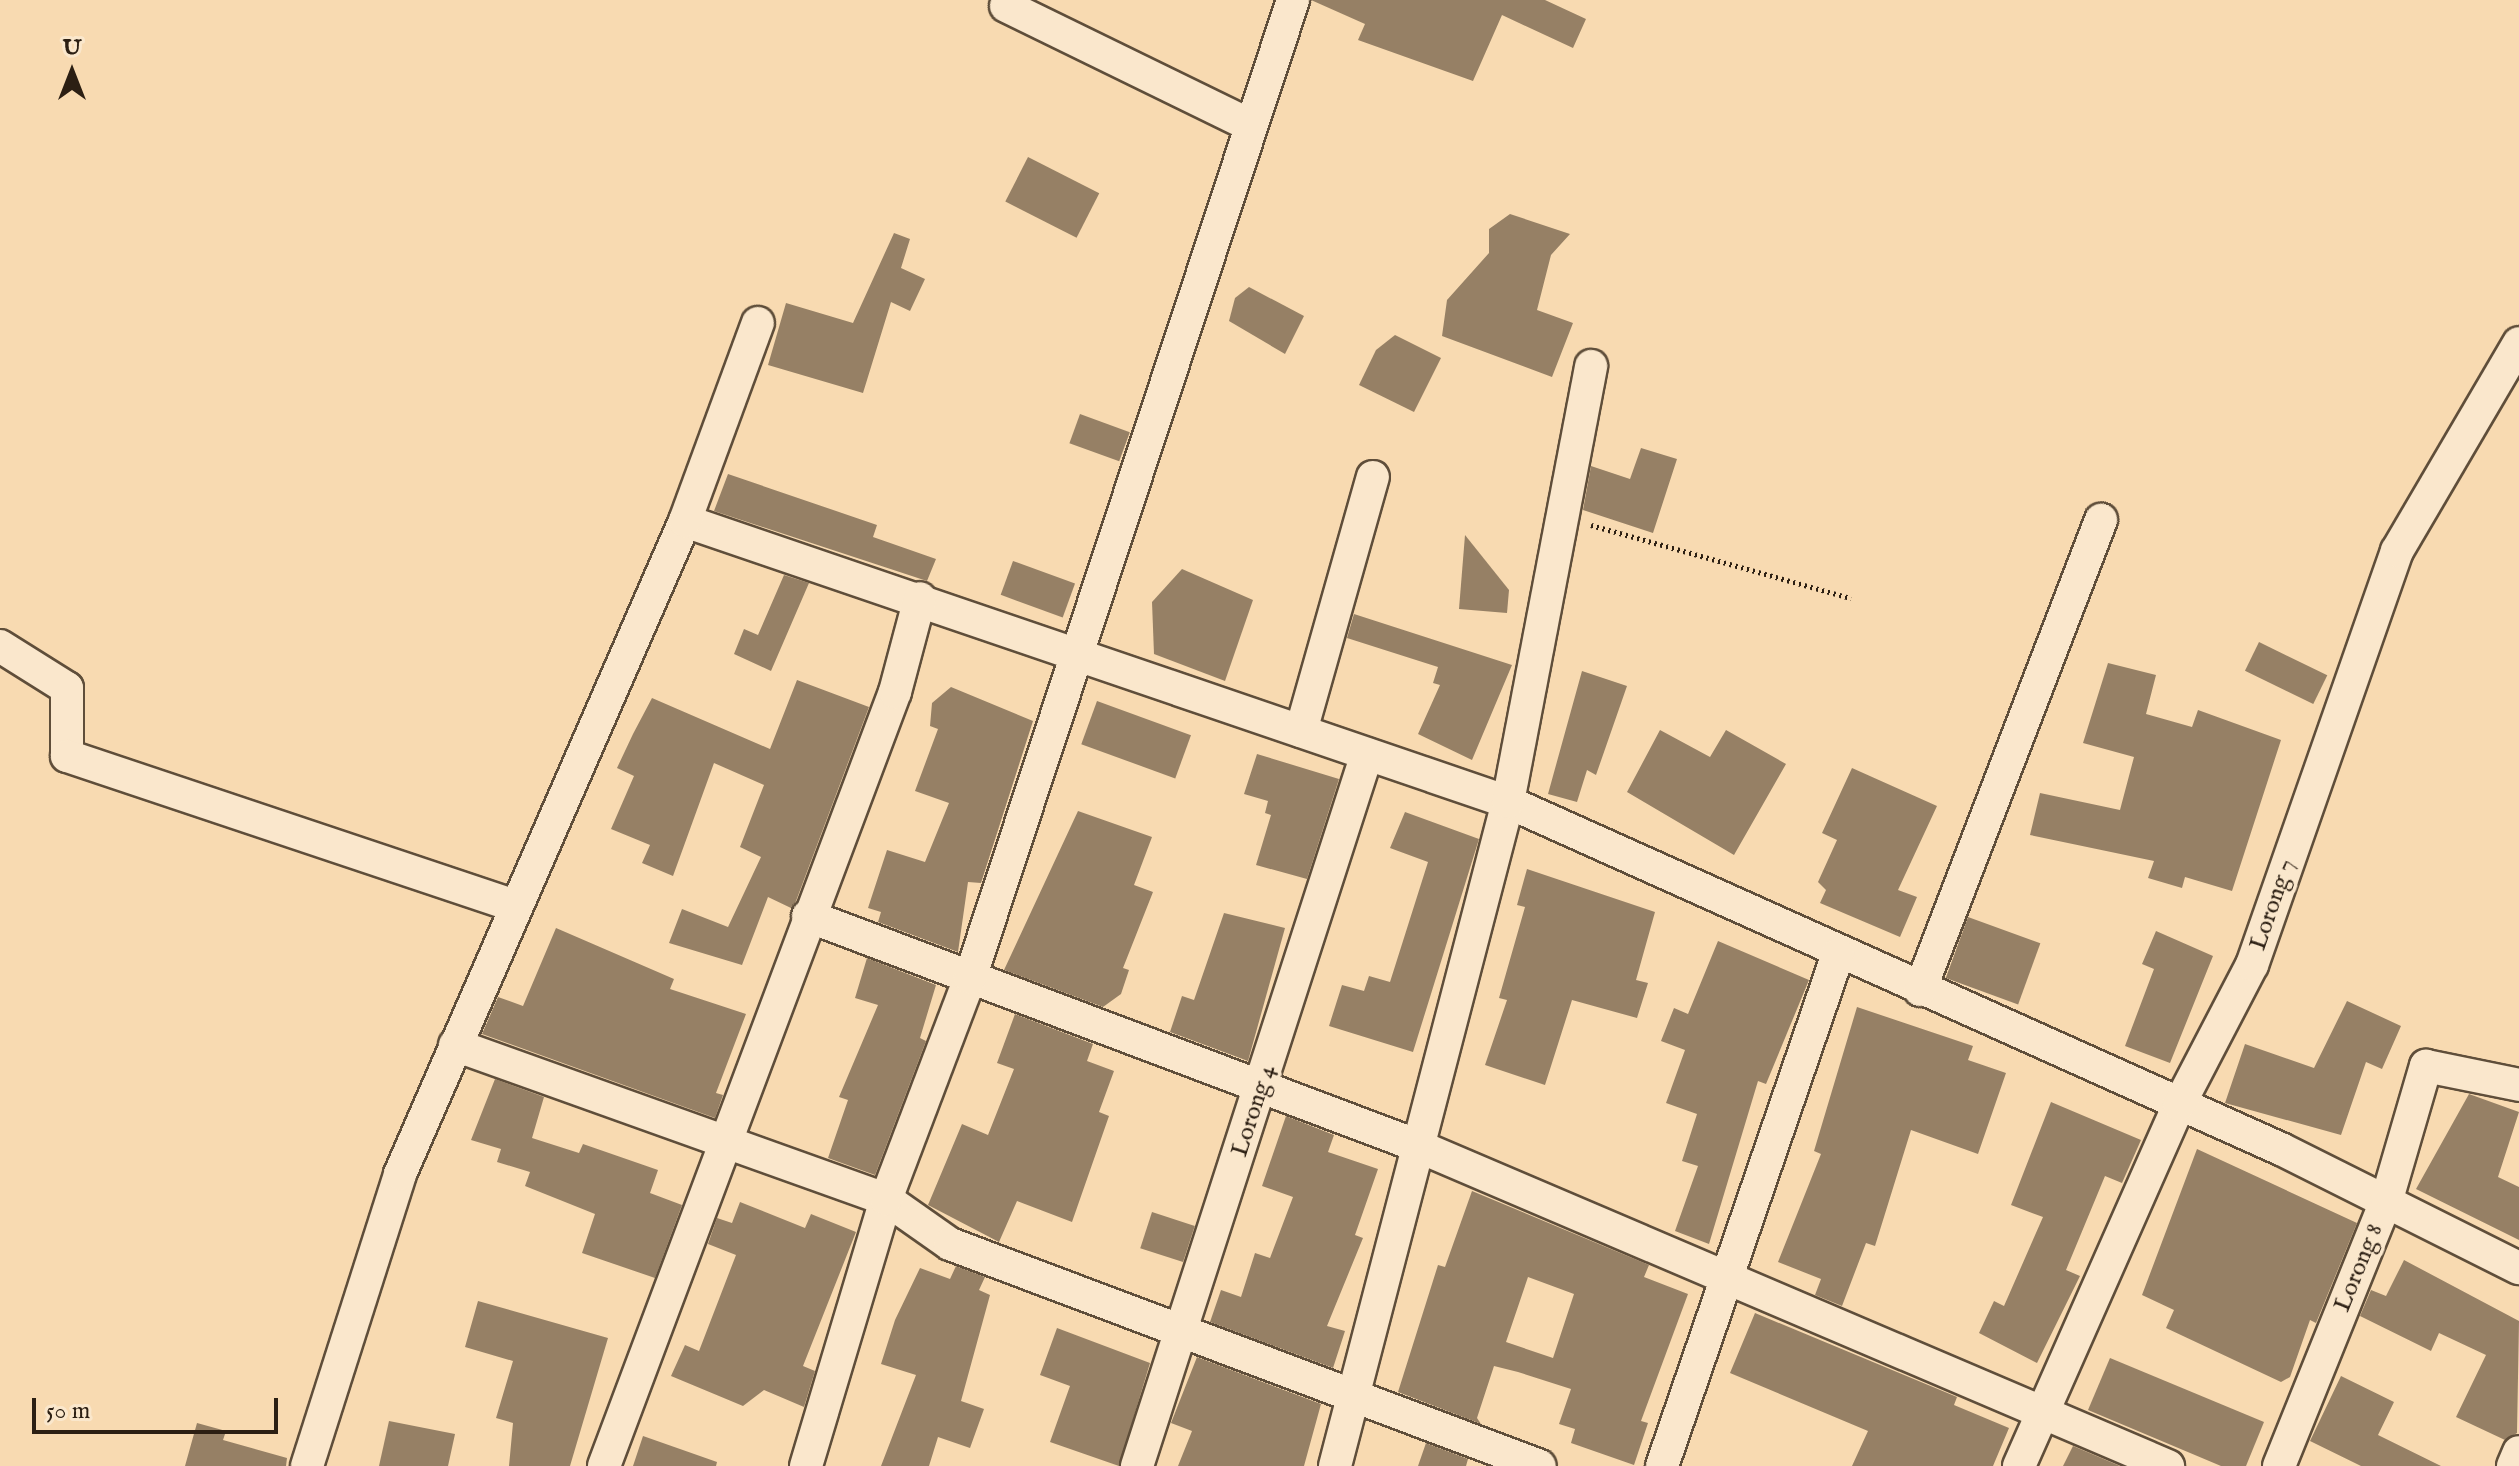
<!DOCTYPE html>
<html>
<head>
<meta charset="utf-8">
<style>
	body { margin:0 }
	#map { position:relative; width:2519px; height:1466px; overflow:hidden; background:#f8dab1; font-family:"IM FELL English",serif }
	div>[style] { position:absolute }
	.building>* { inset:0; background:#968065; transform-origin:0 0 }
	.path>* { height:5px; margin-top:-2.5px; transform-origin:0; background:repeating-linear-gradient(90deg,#2c1f13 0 2px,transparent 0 6px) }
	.roads { filter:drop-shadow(2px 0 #5f4e3a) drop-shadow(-2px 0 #5f4e3a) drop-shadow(0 2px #5f4e3a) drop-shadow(0 -2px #5f4e3a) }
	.minor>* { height:32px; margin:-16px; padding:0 16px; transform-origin:16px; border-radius:16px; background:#fae7cc }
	span { translate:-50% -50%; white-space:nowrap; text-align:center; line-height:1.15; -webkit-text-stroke:7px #fae7cc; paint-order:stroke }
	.street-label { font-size:24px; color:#2c1f13 }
	.north { position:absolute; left:32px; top:32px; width:80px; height:80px; -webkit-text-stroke:6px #fae7cc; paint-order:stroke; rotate:0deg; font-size:22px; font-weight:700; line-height:32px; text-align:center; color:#2c1f13 }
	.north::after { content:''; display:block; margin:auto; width:28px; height:36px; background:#2c1f13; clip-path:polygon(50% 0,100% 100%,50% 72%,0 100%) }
	.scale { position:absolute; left:32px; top:1398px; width:246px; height:36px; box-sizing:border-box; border:4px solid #2c1f13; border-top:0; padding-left:10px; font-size:24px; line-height:28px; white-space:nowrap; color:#2c1f13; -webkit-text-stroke:6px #fae7cc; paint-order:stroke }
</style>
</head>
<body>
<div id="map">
	<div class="building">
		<div style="clip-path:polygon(1311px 0,1545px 0,1586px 19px,1573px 48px,1502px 15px,1473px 81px,1358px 40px,1365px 24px)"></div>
		<div style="left:1028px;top:157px;width:80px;height:50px;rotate:27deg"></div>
		<div style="clip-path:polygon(1510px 214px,1570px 234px,1551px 255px,1537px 310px,1573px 323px,1552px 377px,1442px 336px,1447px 300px,1489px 253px,1489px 229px)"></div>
		<div style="clip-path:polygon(894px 233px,910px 239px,901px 268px,925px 279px,910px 311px,891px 302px,863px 393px,768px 365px,786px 303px,853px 323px)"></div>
		<div style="clip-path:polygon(1249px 287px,1304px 316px,1285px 354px,1229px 321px,1235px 298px)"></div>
		<div style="clip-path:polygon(1395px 335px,1441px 358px,1414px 412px,1359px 385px,1376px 350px)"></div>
		<div style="left:1080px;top:414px;width:53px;height:31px;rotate:20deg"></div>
		<div style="clip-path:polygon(1641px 448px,1677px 459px,1653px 533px,1583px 510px,1591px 466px,1630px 479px)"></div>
		<div style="clip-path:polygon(728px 474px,877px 525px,873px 537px,936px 559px,927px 581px,714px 511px)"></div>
		<div style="clip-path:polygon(1465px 535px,1509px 590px,1507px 613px,1459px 609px)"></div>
		<div style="left:1013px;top:561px;width:66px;height:36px;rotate:20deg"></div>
		<div style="clip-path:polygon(1182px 569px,1253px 600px,1225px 681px,1154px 654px,1152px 602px)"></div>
		<div style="clip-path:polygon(784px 575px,809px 583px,771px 671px,734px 654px,744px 629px,758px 635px)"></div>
		<div style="clip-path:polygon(1354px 614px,1512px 665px,1472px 760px,1418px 734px,1440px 685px,1433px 683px,1438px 667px,1347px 638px)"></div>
		<div style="left:2259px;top:642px;width:76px;height:32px;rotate:26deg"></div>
		<div style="clip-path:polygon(2108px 663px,2156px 675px,2146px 714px,2192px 727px,2198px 710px,2281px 740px,2232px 891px,2185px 877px,2182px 888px,2148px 878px,2154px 861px,2030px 835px,2040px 793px,2120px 810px,2134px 757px,2083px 743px)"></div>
		<div style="clip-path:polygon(1582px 671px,1627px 686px,1596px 775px,1587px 770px,1577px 802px,1548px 794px)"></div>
		<div style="clip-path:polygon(797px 680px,869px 707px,796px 901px,791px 908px,768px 897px,742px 965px,669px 943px,682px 909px,728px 927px,761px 857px,740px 847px,764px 785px,714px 763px,673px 876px,642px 863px,650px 845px,611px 829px,634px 776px,617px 768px,633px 734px,652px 698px,770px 749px)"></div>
		<div style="clip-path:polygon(951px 687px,1033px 721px,981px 883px,968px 882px,958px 952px,878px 922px,881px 912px,868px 908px,887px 850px,925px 862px,949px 803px,915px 791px,938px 729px,930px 726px,932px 703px)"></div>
		<div style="left:1097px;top:701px;width:100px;height:46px;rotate:20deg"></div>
		<div style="clip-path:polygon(1660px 730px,1710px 757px,1726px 730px,1786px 764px,1734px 855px,1627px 792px)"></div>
		<div style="clip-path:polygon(1257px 754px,1339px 779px,1307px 879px,1256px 865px,1271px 815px,1265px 813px,1268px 801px,1244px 794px)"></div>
		<div style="clip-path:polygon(1852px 768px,1937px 806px,1898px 890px,1917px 897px,1900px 937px,1820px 903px,1826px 890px,1818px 882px,1837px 840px,1822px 833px)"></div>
		<div style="clip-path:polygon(1078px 811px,1152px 837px,1134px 885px,1153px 892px,1123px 968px,1129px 970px,1121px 994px,1103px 1007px,1004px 970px)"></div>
		<div style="clip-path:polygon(1405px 812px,1479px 839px,1413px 1052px,1329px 1026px,1342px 985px,1364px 991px,1369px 976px,1390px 982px,1428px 862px,1390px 848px)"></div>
		<div style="clip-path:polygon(1527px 869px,1655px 912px,1636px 980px,1648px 983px,1637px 1018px,1572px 1000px,1545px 1085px,1485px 1065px,1507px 1000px,1499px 998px,1525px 907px,1517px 905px)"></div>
		<div style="clip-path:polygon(1224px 913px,1285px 928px,1248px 1061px,1170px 1032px,1182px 996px,1194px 1000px)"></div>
		<div style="left:1968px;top:917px;width:77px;height:65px;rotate:20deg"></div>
		<div style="clip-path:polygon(556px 928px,674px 979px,670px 989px,746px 1014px,716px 1093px,723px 1095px,715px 1118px,482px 1034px,498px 997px,523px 1006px)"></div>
		<div style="clip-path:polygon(2156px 931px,2213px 956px,2170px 1063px,2125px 1046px,2154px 969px,2142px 964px)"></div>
		<div style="clip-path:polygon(1718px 941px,1809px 980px,1766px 1084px,1758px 1081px,1709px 1244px,1675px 1231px,1698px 1166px,1682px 1161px,1697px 1114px,1666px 1103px,1685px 1050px,1661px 1041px,1674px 1008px,1688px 1014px)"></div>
		<div style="clip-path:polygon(867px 958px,936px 985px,920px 1038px,926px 1041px,875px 1175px,828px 1158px,848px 1100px,839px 1097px,878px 1005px,855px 998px)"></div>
		<div style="clip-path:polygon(2347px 1001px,2401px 1026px,2382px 1069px,2366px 1062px,2341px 1135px,2225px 1103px,2245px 1044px,2314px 1068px)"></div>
		<div style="clip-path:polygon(1857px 1007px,1973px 1046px,1968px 1060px,2006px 1073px,1978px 1154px,1911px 1130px,1875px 1246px,1866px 1243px,1842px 1306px,1815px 1295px,1821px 1279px,1778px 1262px,1821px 1154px,1814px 1151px)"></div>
		<div style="clip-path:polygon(1015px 1014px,1093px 1044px,1087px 1061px,1114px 1071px,1099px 1112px,1109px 1116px,1072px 1222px,1017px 1201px,999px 1242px,928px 1205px,962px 1124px,988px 1135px,1014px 1069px,997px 1063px)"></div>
		<div style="clip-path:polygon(495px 1079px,544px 1097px,532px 1138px,579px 1153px,583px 1144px,658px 1170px,650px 1193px,682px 1205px,655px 1278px,582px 1253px,595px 1214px,525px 1186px,530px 1172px,497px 1162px,501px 1149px,471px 1140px)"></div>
		<div style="clip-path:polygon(2469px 1094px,2519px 1112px,2498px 1177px,2519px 1187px,2519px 1240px,2416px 1189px)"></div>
		<div style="clip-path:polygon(2051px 1102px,2141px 1140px,2122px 1183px,2105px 1176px,2066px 1270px,2080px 1276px,2037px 1363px,1979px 1333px,1994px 1301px,2004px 1306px,2043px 1217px,2011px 1205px)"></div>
		<div style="clip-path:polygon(1286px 1116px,1334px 1135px,1328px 1152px,1378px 1169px,1355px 1235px,1363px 1238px,1327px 1326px,1345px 1331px,1333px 1368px,1210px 1322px,1221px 1290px,1241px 1297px,1255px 1253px,1270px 1258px,1293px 1197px,1262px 1186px)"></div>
		<div style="clip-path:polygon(2197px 1149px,2357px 1223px,2316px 1323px,2310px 1320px,2290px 1377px,2281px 1382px,2166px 1328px,2174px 1310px,2142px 1295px)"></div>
		<div style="clip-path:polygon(evenodd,1472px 1191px,1649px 1265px,1644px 1277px,1688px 1294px,1641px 1421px,1648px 1423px,1634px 1465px,1571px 1443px,1575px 1429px,1559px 1424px,1571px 1389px,1518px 1372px,1494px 1366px,1477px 1418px,1481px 1424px,1398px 1392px,1438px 1265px,1445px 1267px,1472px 1191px,1528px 1277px,1574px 1294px,1553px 1358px,1506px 1342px,1528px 1277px)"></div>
		<div style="clip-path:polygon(740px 1202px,805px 1228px,811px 1214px,856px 1232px,803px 1366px,815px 1371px,804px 1407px,764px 1390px,743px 1406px,671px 1376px,685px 1345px,699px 1351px,736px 1255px,708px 1244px,717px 1218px,732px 1223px)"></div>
		<div style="left:1152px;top:1212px;width:45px;height:38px;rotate:18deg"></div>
		<div style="clip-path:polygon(2404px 1260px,2519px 1321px,2517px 1433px,2505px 1440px,2456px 1417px,2486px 1355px,2439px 1333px,2431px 1351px,2360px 1316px,2371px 1290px,2386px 1296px)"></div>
		<div style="clip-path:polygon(956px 1266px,985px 1277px,979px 1290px,990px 1295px,961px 1401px,984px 1409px,970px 1448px,938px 1437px,929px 1466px,881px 1466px,916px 1375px,881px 1364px,895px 1320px,920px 1268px,950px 1279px)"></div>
		<div style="clip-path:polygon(478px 1301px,608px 1338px,570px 1466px,509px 1466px,513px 1423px,496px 1418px,513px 1361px,465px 1347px)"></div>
		<div style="clip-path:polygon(1755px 1313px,1957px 1397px,1954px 1405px,2009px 1428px,1993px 1466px,1852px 1466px,1868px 1431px,1730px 1373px)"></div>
		<div style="clip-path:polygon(1057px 1328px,1150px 1363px,1119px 1466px,1050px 1442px,1070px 1386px,1040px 1375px)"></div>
		<div style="clip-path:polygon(1197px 1357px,1321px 1404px,1304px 1466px,1178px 1466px,1192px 1431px,1171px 1423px)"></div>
		<div style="clip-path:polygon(2110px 1358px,2264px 1422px,2246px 1466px,2221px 1466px,2088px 1410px)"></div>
		<div style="clip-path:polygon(2341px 1376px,2394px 1402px,2378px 1435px,2441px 1466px,2361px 1466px,2310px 1441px)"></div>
		<div style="clip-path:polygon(389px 1421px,455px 1434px,448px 1466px,379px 1466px)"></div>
		<div style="clip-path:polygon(197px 1423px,226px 1431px,223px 1440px,287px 1458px,286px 1466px,185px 1466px)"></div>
		<div style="clip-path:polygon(643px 1436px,717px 1462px,716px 1466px,633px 1466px)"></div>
		<div style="clip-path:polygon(1426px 1443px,1468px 1459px,1466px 1466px,1418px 1466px)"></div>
		<div style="clip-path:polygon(2073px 1446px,2120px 1466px,2063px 1466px)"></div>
	</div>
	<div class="path">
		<div style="left:1591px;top:525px;width:270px;rotate:15.7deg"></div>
	</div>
	<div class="roads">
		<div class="minor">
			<div style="left:1006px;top:6px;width:271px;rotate:26deg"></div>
			<div style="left:685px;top:521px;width:870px;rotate:18.85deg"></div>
			<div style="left:1508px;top:802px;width:847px;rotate:24.18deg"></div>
			<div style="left:2281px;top:1149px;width:266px;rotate:26.6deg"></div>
			<div style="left:0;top:646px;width:79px;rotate:32.1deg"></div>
			<div style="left:67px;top:688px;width:68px;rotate:90deg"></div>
			<div style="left:67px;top:756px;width:472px;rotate:18.5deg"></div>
			<div style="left:1301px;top:731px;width:264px;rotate:-74.2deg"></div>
			<div style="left:808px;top:916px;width:647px;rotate:20.65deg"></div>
			<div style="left:1413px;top:1144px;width:821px;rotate:23.1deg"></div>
			<div style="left:1920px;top:990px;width:504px;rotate:-68.94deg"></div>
			<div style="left:455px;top:1045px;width:458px;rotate:19.7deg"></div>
			<div style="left:886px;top:1199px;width:78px;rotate:35.1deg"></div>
			<div style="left:950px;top:1244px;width:630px;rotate:20.62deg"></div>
			<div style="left:307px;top:1466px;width:306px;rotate:-72.3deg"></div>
			<div style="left:400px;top:1174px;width:712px;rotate:-66.42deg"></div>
			<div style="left:685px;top:521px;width:211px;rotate:-69.8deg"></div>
			<div style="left:604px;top:1466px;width:827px;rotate:-69.4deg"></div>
			<div style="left:895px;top:692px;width:97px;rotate:-75.1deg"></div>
			<div style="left:806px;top:1466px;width:279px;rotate:-73.3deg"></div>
			<div style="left:886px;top:1199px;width:236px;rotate:-69.2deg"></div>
			<div style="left:970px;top:978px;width:1030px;rotate:-71.72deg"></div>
			<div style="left:1137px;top:1466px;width:748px;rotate:-72.1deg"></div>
			<div style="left:1335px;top:1466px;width:686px;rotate:-75.4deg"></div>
			<div style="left:1508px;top:802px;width:444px;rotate:-79.2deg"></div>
			<div style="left:1662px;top:1466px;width:541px;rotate:-71.03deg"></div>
			<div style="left:2019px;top:1466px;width:395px;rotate:-66.1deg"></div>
			<div style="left:2179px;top:1105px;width:158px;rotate:-62.5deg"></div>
			<div style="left:2252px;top:965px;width:439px;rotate:-70.7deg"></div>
			<div style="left:2397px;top:551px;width:241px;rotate:-59.6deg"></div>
			<div style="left:2279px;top:1466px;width:288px;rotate:-68deg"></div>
			<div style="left:2387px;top:1199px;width:139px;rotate:-73.7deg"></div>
			<div style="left:2426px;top:1066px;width:95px;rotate:11.5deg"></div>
			<div style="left:2513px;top:1466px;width:15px;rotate:-67deg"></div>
		</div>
	</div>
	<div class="street-label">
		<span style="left:2273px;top:905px;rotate:-71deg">Lorong 7</span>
		<span style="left:1254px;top:1111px;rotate:-72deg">Lorong 4</span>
		<span style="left:2359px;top:1268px;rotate:-68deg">Lorong 8</span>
	</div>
	<div class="north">U</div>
	<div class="scale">50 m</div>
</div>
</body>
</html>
